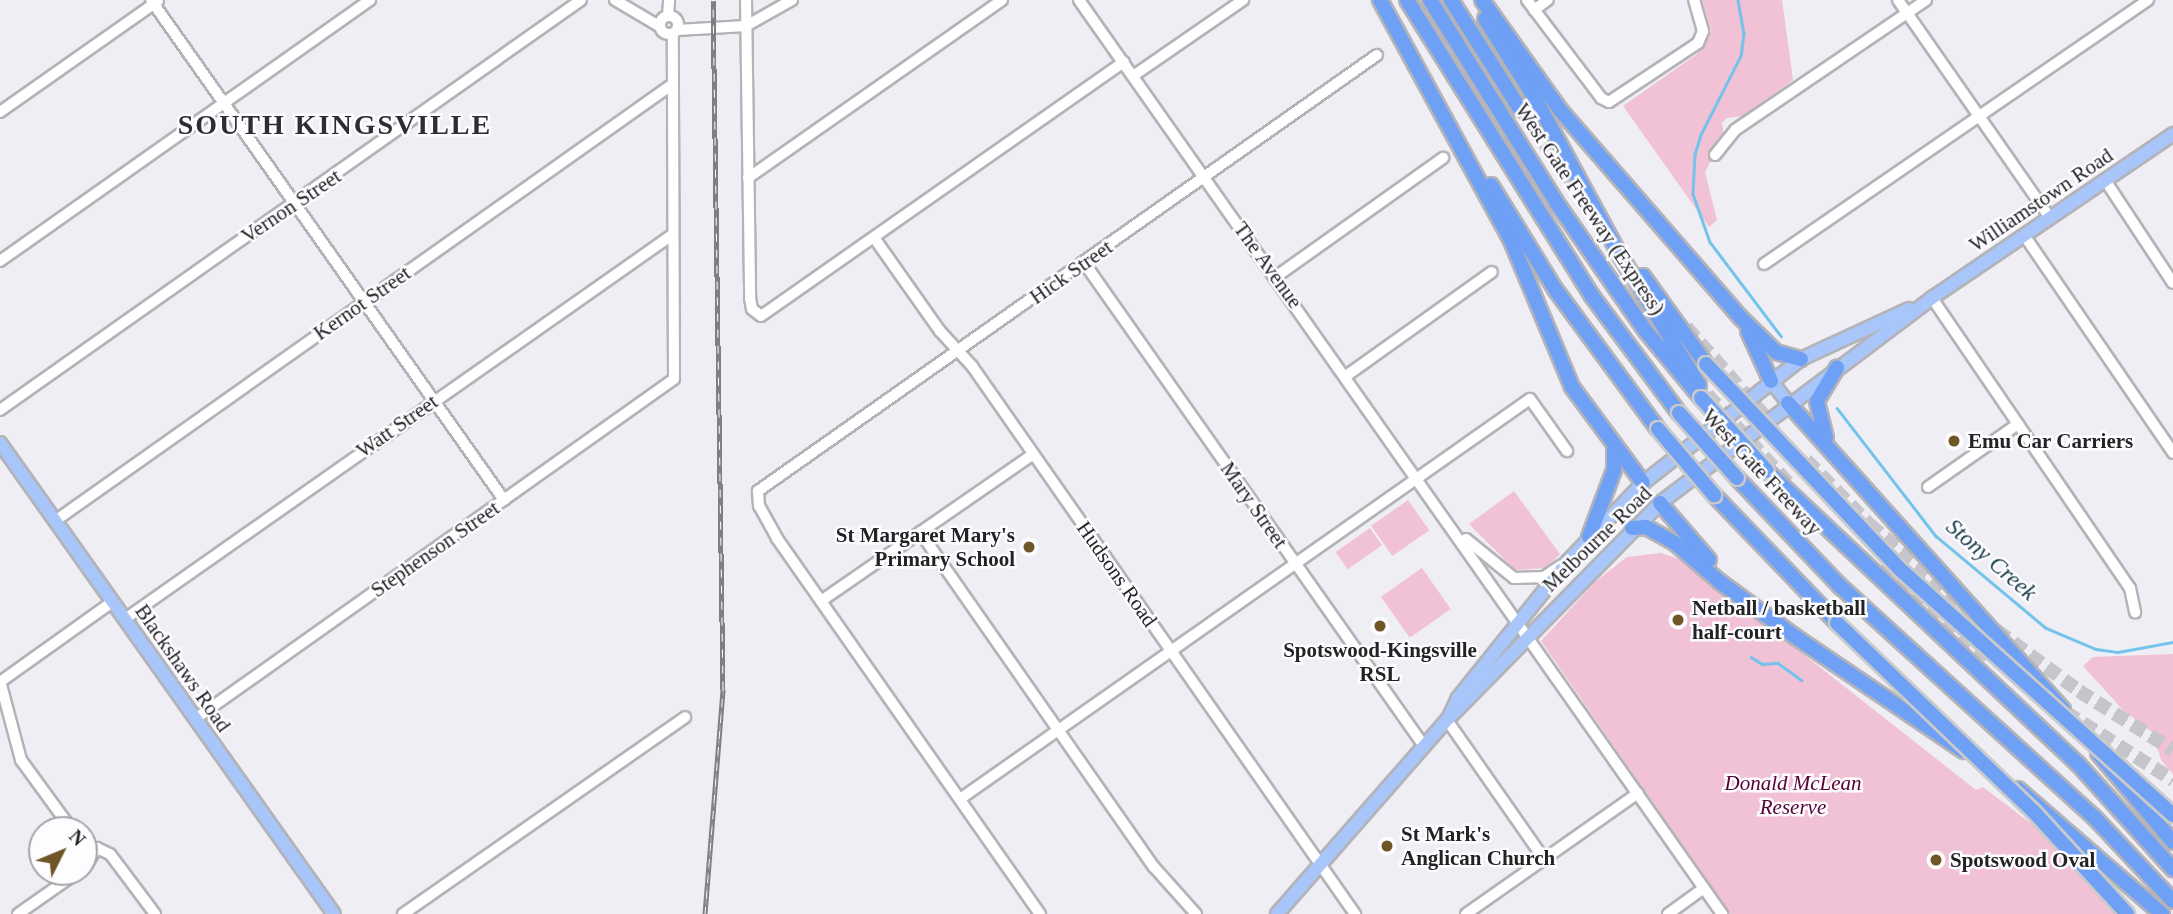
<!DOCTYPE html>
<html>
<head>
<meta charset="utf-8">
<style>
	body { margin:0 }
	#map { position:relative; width:2173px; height:914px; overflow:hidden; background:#efeef4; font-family:Georgia,serif }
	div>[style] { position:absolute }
	.green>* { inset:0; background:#f1c1d5; transform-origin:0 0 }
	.stream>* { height:2.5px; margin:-1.25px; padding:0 1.25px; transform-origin:1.25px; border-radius:1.25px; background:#74c3ea }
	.highway-tunnel>* { height:14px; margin-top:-7px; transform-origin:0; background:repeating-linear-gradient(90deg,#c6c5cb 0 14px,transparent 0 21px) }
	.roads { filter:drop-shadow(2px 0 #b3b3b8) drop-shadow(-2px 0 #b3b3b8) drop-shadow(0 2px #b3b3b8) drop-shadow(0 -2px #b3b3b8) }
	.minor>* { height:10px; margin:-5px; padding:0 5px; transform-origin:5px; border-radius:5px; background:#fff }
	.minor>.ring { margin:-5px; padding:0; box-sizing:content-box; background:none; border:10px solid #fff; border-radius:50% }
	.major>* { height:12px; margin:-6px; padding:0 6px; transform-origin:6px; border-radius:6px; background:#a8c6f9 }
	.highway>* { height:14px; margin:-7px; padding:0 7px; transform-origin:7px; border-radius:7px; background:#6ea0f5 }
	.rail>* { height:5px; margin-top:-2.5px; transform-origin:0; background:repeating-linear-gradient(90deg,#fdfcff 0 8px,#807f83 0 16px); box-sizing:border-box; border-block:2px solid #807f83 }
	.bridges { filter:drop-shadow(2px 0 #cacacb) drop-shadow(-2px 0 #cacacb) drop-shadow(0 2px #cacacb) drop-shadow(0 -2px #cacacb) }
	.highway-bridge>* { height:14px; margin:-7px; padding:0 7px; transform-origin:7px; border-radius:7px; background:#6ea0f5 }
	.dots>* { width:19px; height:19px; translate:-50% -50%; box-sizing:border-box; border:4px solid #fdfcff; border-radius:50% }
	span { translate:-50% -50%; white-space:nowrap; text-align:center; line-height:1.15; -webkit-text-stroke:5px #fdfcff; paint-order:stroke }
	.street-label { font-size:21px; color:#232325 }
	.poi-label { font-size:21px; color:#232325; font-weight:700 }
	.left { translate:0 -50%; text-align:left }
	.right { translate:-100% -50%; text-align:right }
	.park-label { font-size:21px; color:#570035; font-style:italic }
	.water-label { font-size:23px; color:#143848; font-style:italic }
	.district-label { font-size:28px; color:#2e2e32; font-weight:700; letter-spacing:2px }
	.north { position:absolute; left:28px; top:816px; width:70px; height:70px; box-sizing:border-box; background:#fdfcff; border:2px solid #a6a5a8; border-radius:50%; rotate:47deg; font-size:19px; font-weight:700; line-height:28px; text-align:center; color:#232325 }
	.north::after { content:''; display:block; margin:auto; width:24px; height:32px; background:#6e5627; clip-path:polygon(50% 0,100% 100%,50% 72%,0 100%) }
</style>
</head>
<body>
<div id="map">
	<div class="green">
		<div style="clip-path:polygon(1702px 0,1782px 0,1793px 80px,1745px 116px,1727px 118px,1722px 123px,1724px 136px,1705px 172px,1717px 220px,1709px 227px,1623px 106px,1697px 54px,1711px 31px)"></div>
		<div style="clip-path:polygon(1514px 491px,1560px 554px,1546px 568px,1515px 570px,1469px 524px)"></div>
		<div style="left:1408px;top:500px;width:37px;height:45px;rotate:55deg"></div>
		<div style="left:1370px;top:528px;width:21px;height:42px;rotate:55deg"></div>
		<div style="clip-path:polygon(1661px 553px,1685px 561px,1976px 790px,1983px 787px,2054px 841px,2131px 914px,1730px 914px,1541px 641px,1596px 581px,1627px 557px)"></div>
		<div style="left:1422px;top:568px;width:50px;height:50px;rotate:55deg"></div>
		<div style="clip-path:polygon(2173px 654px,2173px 774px,2161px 760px,2153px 733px,2123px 710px,2083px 666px,2093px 657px)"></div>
	</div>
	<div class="stream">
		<div style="left:1738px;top:0;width:34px;rotate:80deg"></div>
		<div style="left:1744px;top:33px;width:23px;rotate:97deg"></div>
		<div style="left:1741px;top:56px;width:89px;rotate:116.9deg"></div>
		<div style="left:1701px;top:135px;width:21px;rotate:107deg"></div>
		<div style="left:1695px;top:155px;width:39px;rotate:93deg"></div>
		<div style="left:1693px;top:194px;width:51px;rotate:70.5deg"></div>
		<div style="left:1710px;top:242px;width:118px;rotate:52.9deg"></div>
		<div style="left:1837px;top:408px;width:162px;rotate:52.3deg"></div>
		<div style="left:1936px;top:536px;width:143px;rotate:39.9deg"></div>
		<div style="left:2046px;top:628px;width:54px;rotate:22.8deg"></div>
		<div style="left:2096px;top:649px;width:22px;rotate:8deg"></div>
		<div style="left:2118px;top:652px;width:56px;rotate:-10.3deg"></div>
		<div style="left:1751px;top:657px;width:13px;rotate:32deg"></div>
		<div style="left:1762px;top:664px;width:16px;rotate:-4deg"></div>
		<div style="left:1778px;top:663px;width:29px;rotate:36deg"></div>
	</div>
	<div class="highway-tunnel">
		<div style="left:1415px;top:0;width:142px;rotate:57.7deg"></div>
		<div style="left:1491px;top:120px;width:81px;rotate:53.6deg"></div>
		<div style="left:1520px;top:109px;width:114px;rotate:54.6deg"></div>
		<div style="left:1686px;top:327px;width:127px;rotate:48.5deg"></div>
		<div style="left:1693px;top:379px;width:141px;rotate:47.6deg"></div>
		<div style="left:1806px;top:460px;width:90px;rotate:45.5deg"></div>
		<div style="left:1869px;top:524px;width:121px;rotate:40.3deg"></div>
		<div style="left:1880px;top:568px;width:144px;rotate:39.1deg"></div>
		<div style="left:1996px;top:630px;width:103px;rotate:36.3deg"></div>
		<div style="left:2079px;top:691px;width:111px;rotate:32.1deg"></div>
		<div style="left:2065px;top:712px;width:128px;rotate:32.2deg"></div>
	</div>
	<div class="roads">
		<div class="minor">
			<div style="left:151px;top:0;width:612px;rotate:54.78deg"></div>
			<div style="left:615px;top:0;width:51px;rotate:30.6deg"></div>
			<div style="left:746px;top:0;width:298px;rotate:89.2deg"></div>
			<div style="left:750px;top:298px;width:11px;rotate:80deg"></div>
			<div style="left:752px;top:309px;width:11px;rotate:38deg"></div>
			<div style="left:761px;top:316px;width:443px;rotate:-35deg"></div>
			<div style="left:1079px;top:0;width:1118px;rotate:54.87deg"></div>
			<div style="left:1527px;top:0;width:123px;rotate:52.9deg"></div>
			<div style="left:1601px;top:98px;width:9px;rotate:27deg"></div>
			<div style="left:1609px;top:102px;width:107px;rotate:-33.5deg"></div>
			<div style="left:1698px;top:43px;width:13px;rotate:-67deg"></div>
			<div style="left:1703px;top:31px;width:32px;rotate:-106deg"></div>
			<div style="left:1898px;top:0;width:266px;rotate:55.1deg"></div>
			<div style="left:1534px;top:10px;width:17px;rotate:-36deg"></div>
			<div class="ring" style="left:660px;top:16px;width:8px;height:8px"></div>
			<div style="left:668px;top:16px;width:16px;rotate:-86deg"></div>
			<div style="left:677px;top:30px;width:69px;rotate:-3.3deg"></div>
			<div style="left:746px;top:26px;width:53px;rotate:-29.5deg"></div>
			<div style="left:1133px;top:76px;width:134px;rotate:-34.6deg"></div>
			<div style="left:0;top:112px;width:193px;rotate:-35.1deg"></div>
			<div style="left:1715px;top:155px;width:32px;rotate:-51deg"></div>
			<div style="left:1735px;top:130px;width:231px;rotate:-34.2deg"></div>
			<div style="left:748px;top:178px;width:310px;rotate:-35deg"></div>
			<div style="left:2105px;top:180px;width:123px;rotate:56.6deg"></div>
			<div style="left:2024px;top:235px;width:264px;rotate:55.6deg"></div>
			<div style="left:875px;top:239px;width:113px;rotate:54.8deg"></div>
			<div style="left:940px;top:331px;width:47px;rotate:47.6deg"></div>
			<div style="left:972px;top:366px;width:669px;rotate:55.05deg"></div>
			<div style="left:0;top:261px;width:453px;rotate:-35.2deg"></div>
			<div style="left:1085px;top:264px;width:589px;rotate:54.88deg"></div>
			<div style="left:1764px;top:264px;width:466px;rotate:-34.5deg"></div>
			<div style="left:1277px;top:276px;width:204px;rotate:-35.4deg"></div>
			<div style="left:1932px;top:298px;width:351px;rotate:55.7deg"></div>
			<div style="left:2130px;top:588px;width:25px;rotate:78deg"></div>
			<div style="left:1346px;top:376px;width:179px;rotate:-35.5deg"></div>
			<div style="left:0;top:410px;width:711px;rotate:-35.21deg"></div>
			<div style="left:1928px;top:487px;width:110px;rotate:-35deg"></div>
			<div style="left:55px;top:521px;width:753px;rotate:-35.27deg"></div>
			<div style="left:920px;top:532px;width:409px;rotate:55.1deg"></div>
			<div style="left:1154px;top:867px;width:63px;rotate:48.2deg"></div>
			<div style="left:1466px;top:539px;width:62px;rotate:39.1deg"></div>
			<div style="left:1514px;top:578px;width:30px;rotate:-2deg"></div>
			<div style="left:1544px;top:577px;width:22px;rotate:-34deg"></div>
			<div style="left:821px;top:601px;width:258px;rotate:-34.7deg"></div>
			<div style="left:125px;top:619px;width:668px;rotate:-35.07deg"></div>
			<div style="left:0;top:681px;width:82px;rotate:75.1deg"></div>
			<div style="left:21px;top:760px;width:87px;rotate:53.9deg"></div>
			<div style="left:0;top:682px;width:138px;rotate:-35.5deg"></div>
			<div style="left:195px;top:719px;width:587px;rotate:-35.37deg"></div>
			<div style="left:674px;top:379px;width:345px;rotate:-90.2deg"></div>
			<div style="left:1447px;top:720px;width:169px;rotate:55.1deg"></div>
			<div style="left:960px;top:799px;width:696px;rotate:-35.06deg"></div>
			<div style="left:1530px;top:399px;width:64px;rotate:54.6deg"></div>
			<div style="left:84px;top:868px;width:24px;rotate:-57deg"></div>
			<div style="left:97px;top:848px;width:14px;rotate:25deg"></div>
			<div style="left:110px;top:854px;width:75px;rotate:53.1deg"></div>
			<div style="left:18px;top:914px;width:73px;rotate:-35deg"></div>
			<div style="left:403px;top:914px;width:344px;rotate:-34.9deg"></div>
			<div style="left:1040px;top:914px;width:459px;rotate:-125deg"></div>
			<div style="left:777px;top:538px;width:37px;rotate:-119deg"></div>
			<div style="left:759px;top:506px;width:15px;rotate:-94deg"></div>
			<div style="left:758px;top:491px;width:757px;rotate:-35.16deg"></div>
			<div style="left:1466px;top:914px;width:210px;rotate:-35.1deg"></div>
			<div style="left:1668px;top:914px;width:44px;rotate:-35.8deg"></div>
		</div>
		<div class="major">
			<div style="left:1771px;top:381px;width:28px;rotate:52deg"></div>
			<div style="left:0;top:443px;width:577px;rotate:54.66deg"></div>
			<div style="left:1450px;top:715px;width:19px;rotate:-65deg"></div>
			<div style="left:1458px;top:698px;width:176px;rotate:-51.2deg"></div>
			<div style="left:1568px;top:561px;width:108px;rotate:-46.1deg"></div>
			<div style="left:1643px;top:483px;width:201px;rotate:-38.1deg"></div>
			<div style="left:1801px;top:359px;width:119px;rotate:-24.8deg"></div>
			<div style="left:1277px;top:914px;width:258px;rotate:-48.8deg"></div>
			<div style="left:1447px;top:720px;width:304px;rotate:-45.5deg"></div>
			<div style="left:1660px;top:503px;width:341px;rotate:-37deg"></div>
			<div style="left:1932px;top:298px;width:292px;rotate:-34.2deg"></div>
		</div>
		<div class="highway">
			<div style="left:1380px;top:0;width:271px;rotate:61.4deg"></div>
			<div style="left:1510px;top:238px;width:161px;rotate:67.4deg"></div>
			<div style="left:1572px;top:387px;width:119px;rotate:53.5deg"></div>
			<div style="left:1407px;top:0;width:349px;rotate:58deg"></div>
			<div style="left:1592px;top:296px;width:146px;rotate:53.4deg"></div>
			<div style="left:1430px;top:0;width:238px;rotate:58deg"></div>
			<div style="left:1556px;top:202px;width:156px;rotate:55.2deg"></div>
			<div style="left:1645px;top:330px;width:88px;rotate:50.5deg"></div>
			<div style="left:1451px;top:0;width:129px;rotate:57.7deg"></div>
			<div style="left:1482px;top:0;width:136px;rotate:54.6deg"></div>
			<div style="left:1561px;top:111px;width:274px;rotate:49deg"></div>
			<div style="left:1741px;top:318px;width:49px;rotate:44.2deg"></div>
			<div style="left:1776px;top:352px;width:26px;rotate:16deg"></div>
			<div style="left:1485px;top:19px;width:96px;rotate:57.8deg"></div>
			<div style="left:1536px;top:100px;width:179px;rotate:61.6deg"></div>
			<div style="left:1621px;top:257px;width:150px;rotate:58.6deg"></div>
			<div style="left:1491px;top:185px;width:122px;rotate:58.4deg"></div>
			<div style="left:1555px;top:289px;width:174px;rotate:53.7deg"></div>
			<div style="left:1643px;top:276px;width:108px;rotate:54.4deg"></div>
			<div style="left:1748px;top:331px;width:55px;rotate:65.3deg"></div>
			<div style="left:1788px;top:403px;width:412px;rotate:48.1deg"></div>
			<div style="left:1826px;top:438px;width:38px;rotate:-104deg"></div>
			<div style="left:1817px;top:401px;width:39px;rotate:-59deg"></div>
			<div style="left:1767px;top:471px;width:427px;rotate:43.3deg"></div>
			<div style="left:2078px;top:764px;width:142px;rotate:47.9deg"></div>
			<div style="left:1737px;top:478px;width:149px;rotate:46.4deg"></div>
			<div style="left:1840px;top:586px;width:343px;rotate:42.3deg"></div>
			<div style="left:2094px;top:817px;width:115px;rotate:46.8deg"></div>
			<div style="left:1714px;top:495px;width:178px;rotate:46.1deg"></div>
			<div style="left:1660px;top:503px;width:75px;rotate:49.3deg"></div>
			<div style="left:1632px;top:528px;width:14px;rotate:-4deg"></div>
			<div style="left:1646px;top:527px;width:33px;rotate:29deg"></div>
			<div style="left:1675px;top:543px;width:60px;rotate:40.9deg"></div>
			<div style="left:1720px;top:582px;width:92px;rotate:36.1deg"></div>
			<div style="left:1794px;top:636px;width:205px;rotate:34.1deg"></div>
			<div style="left:1589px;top:537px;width:72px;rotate:-69.5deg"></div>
			<div style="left:1614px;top:470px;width:20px;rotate:-90deg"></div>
			<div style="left:2098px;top:753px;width:116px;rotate:49.9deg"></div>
			<div style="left:2018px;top:789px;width:191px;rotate:41deg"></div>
		</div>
	</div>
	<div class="rail">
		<div style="left:705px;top:914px;width:226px;rotate:-85.4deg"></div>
		<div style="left:723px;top:689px;width:689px;rotate:-90.83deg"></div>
	</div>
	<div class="bridges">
		<div class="highway-bridge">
			<div style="left:1706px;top:364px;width:285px;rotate:46.6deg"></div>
			<div style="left:1902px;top:571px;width:365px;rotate:42deg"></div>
			<div style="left:1701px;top:398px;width:98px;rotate:47.9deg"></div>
			<div style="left:1679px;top:413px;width:87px;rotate:48.3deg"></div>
			<div style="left:1658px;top:429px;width:87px;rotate:49.7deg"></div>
			<div style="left:1837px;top:623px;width:273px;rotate:43.8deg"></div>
			<div style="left:2034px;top:812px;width:138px;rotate:47.6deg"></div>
		</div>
	</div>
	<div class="dots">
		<div style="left:1954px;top:441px;background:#6e5627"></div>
		<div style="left:1029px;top:547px;background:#6e5627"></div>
		<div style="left:1678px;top:620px;background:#6e5627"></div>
		<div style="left:1380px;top:626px;background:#6e5627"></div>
		<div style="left:1387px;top:846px;background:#6e5627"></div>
		<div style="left:1936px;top:860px;background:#6e5627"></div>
	</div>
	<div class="street-label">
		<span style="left:2041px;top:200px;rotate:-34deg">Williamstown Road</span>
		<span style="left:291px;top:206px;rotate:-34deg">Vernon Street</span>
		<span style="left:1590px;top:209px;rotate:56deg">West Gate Freeway (Express)</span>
		<span style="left:1268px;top:265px;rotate:54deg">The Avenue</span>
		<span style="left:1071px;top:272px;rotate:-35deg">Hick Street</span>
		<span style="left:362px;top:303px;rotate:-35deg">Kernot Street</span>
		<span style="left:397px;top:426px;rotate:-35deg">Watt Street</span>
		<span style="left:1762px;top:472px;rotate:47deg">West Gate Freeway</span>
		<span style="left:1254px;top:505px;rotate:55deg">Mary Street</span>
		<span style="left:1597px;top:539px;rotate:-44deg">Melbourne Road</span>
		<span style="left:435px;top:549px;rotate:-35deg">Stephenson Street</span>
		<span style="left:1117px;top:574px;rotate:55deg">Hudsons Road</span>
		<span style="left:183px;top:668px;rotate:55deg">Blackshaws Road</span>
	</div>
	<div class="poi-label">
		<span class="left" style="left:1968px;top:441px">Emu Car Carriers</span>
		<span class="right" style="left:1015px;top:547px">St Margaret Mary's<br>Primary School</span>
		<span class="left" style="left:1692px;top:620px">Netball / basketball<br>half-court</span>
		<span style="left:1380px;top:662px">Spotswood-Kingsville<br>RSL</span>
		<span class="left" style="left:1401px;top:846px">St Mark's<br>Anglican Church</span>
		<span class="left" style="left:1950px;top:860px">Spotswood Oval</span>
	</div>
	<div class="park-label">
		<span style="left:1793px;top:795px">Donald McLean<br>Reserve</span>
	</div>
	<div class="water-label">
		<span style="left:1991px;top:560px;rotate:41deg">Stony Creek</span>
	</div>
	<div class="district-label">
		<span style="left:335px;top:125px">SOUTH KINGSVILLE</span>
	</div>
	<div class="north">N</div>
</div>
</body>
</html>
